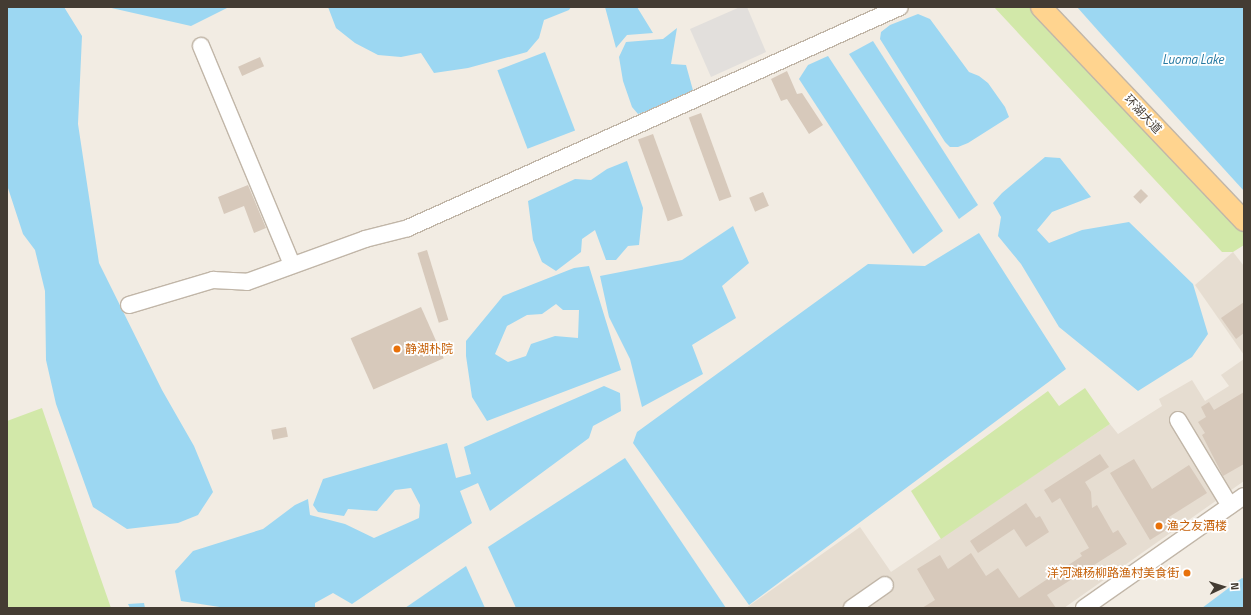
<!DOCTYPE html>
<html>
<head>
<meta charset="utf-8">
<style>
	body { margin:0 }
	#map { position:relative; width:1251px; height:615px; overflow:hidden; background:#f2ece3; font-family:"Titillium Web","Noto Sans SC",sans-serif }
	div>[style] { position:absolute }
	.residential>* { inset:0; background:#e6ddd1 }
	.green>* { inset:0; background:#d2e8a9 }
	.parking>* { inset:0; background:#e2dfdc }
	.water>* { inset:0; background:#9cd7f2; transform-origin:0 0 }
	.building>* { inset:0; background:#d7c9bb; transform-origin:0 0 }
	.roads { filter:drop-shadow(1px 0 #c1b6a8) drop-shadow(-1px 0 #c1b6a8) drop-shadow(0 1px #c1b6a8) drop-shadow(0 -1px #c1b6a8) }
	.minor>* { height:16px; margin:-8px; padding:0 8px; transform-origin:8px; border-radius:8px; background:#fff }
	.major>* { height:20px; margin:-10px; padding:0 10px; transform-origin:10px; border-radius:10px; background:#ffd48f }
	.dots>* { width:11px; height:11px; translate:-50% -50%; box-sizing:border-box; border:2px solid #fff; border-radius:50% }
	span { translate:-50% -50%; white-space:nowrap; text-align:center; line-height:1.15; -webkit-text-stroke:3.5px #fff; paint-order:stroke }
	.street-label { font-size:12px; color:#443c33 }
	.food-label { font-size:12px; color:#c56008 }
	.left { translate:0 -50%; text-align:left }
	.right { translate:-100% -50%; text-align:right }
	.water-label { font-size:13px; color:#277aa3; font-style:italic }
	.frame { position:absolute; inset:0; border:8px solid #443c33; pointer-events:none }
	.north { position:absolute; left:1203px; top:567px; width:40px; height:40px; -webkit-text-stroke:3px #fff; paint-order:stroke; rotate:86deg; font-size:11px; font-weight:700; line-height:16px; text-align:center; color:#443c33 }
	.north::after { content:''; display:block; margin:auto; width:14px; height:18px; background:#443c33; clip-path:polygon(50% 0,100% 100%,50% 72%,0 100%) }
</style>
</head>
<body>
<div id="map">
	<div class="residential">
		<div style="clip-path:polygon(1233px 252px,1244px 266px,1244px 355px,1195px 285px)"></div>
		<div style="clip-path:polygon(1244px 359px,1244px 481px,1064px 608px,746px 608px,860px 527px,891px 572px,1110px 424px,1118px 434px,1162px 406px,1159px 399px,1192px 380px,1205px 401px,1229px 386px,1221px 375px)"></div>
	</div>
	<div class="green">
		<div style="clip-path:polygon(994px 7px,1032px 7px,1244px 232px,1244px 245px,1233px 252px,1222px 252px)"></div>
		<div style="clip-path:polygon(1085px 388px,1110px 424px,941px 539px,911px 491px,1048px 391px,1059px 406px)"></div>
		<div style="clip-path:polygon(42px 408px,88px 542px,111px 608px,7px 608px,7px 421px)"></div>
	</div>
	<div class="parking">
		<div style="clip-path:polygon(740px 7px,747px 7px,766px 52px,711px 77px,690px 29px)"></div>
	</div>
	<div class="water">
		<div style="clip-path:polygon(7px 7px,64px 7px,82px 36px,78px 124px,99px 263px,162px 390px,194px 446px,213px 492px,198px 515px,178px 523px,127px 529px,93px 507px,56px 404px,46px 360px,45px 291px,35px 250px,23px 234px,7px 185px)"></div>
		<div style="clip-path:polygon(107px 7px,229px 7px,191px 26px)"></div>
		<div style="clip-path:polygon(328px 7px,571px 7px,569px 10px,544px 20px,539px 38px,527px 52px,468px 68px,434px 73px,421px 53px,401px 57px,378px 55px,355px 43px,336px 28px)"></div>
		<div style="clip-path:polygon(605px 7px,637px 7px,653px 33px,627px 35px,616px 48px)"></div>
		<div style="clip-path:polygon(1077px 7px,1244px 7px,1244px 191px,1101px 34px)"></div>
		<div style="clip-path:polygon(918px 14px,930px 19px,969px 72px,979px 76px,988px 83px,1005px 107px,1009px 117px,968px 143px,958px 147px,950px 147px,945px 142px,880px 39px,881px 32px,890px 25px)"></div>
		<div style="clip-path:polygon(677px 28px,671px 64px,686px 65px,694px 94px,638px 114px,632px 107px,623px 81px,619px 57px,626px 42px,663px 39px)"></div>
		<div style="clip-path:polygon(873px 41px,978px 205px,959px 219px,849px 54px)"></div>
		<div style="left:545px;top:52px;width:84px;height:51px;rotate:69deg"></div>
		<div style="clip-path:polygon(828px 56px,943px 231px,913px 254px,799px 79px,808px 65px)"></div>
		<div style="clip-path:polygon(1045px 157px,1060px 158px,1091px 197px,1052px 212px,1037px 230px,1049px 243px,1082px 230px,1129px 222px,1193px 284px,1208px 334px,1192px 357px,1138px 391px,1059px 327px,1021px 264px,998px 236px,1001px 217px,993px 203px,1002px 193px)"></div>
		<div style="clip-path:polygon(627px 161px,643px 208px,639px 245px,628px 246px,616px 260px,606px 260px,595px 230px,582px 239px,581px 252px,556px 271px,542px 262px,533px 240px,528px 201px,575px 179px,591px 180px,607px 169px)"></div>
		<div style="clip-path:polygon(733px 226px,749px 263px,722px 286px,736px 318px,692px 345px,703px 374px,642px 407px,630px 359px,609px 317px,600px 276px,682px 260px)"></div>
		<div style="clip-path:polygon(979px 233px,1066px 369px,749px 605px,633px 443px,637px 432px,868px 264px,925px 266px)"></div>
		<div style="clip-path:polygon(evenodd,589px 266px,621px 370px,487px 421px,472px 397px,466px 356px,466px 341px,503px 296px,574px 268px,589px 266px,556px 304px,563px 310px,579px 310px,578px 338px,555px 336px,531px 344px,526px 356px,508px 362px,495px 354px,507px 326px,527px 315px,542px 314px,556px 304px)"></div>
		<div style="clip-path:polygon(604px 386px,620px 393px,621px 411px,593px 426px,589px 438px,490px 511px,478px 483px,460px 491px,472px 523px,352px 604px,333px 593px,315px 603px,315px 608px,226px 608px,181px 601px,175px 571px,193px 551px,263px 529px,295px 505px,308px 499px,310px 515px,345px 524px,374px 538px,419px 518px,420px 505px,411px 488px,395px 490px,377px 511px,348px 509px,344px 516px,318px 512px,313px 505px,323px 479px,447px 443px,456px 478px,471px 474px,464px 447px)"></div>
		<div style="clip-path:polygon(625px 458px,726px 608px,516px 608px,488px 547px)"></div>
		<div style="clip-path:polygon(466px 566px,485px 608px,405px 608px)"></div>
		<div style="clip-path:polygon(1242px 578px,1244px 579px,1244px 608px,1202px 608px)"></div>
		<div style="clip-path:polygon(144px 603px,145px 608px,130px 608px,128px 604px)"></div>
	</div>
	<div class="building">
		<div style="left:260px;top:57px;width:10px;height:24px;rotate:66deg"></div>
		<div style="clip-path:polygon(787px 71px,797px 94px,802px 93px,823px 125px,809px 134px,787px 99px,781px 101px,771px 79px)"></div>
		<div style="left:701px;top:113px;width:89px;height:13px;rotate:70deg"></div>
		<div style="left:653px;top:134px;width:87px;height:16px;rotate:70deg"></div>
		<div style="clip-path:polygon(248px 185px,266px 228px,254px 233px,244px 206px,224px 214px,218px 197px)"></div>
		<div style="left:1141px;top:189px;width:10px;height:11px;rotate:45deg"></div>
		<div style="left:763px;top:192px;width:15px;height:15px;rotate:67deg"></div>
		<div style="left:427px;top:250px;width:73px;height:10px;rotate:73deg"></div>
		<div style="clip-path:polygon(1244px 302px,1244px 333px,1236px 339px,1221px 318px)"></div>
		<div style="left:421px;top:307px;width:56px;height:77px;rotate:66deg"></div>
		<div style="clip-path:polygon(1244px 392px,1244px 464px,1223px 476px,1202px 435px,1205px 433px,1198px 422px,1206px 417px,1201px 407px,1209px 402px,1214px 410px)"></div>
		<div style="left:286px;top:427px;width:10px;height:15px;rotate:79deg"></div>
		<div style="clip-path:polygon(1100px 454px,1109px 467px,1085px 482px,1091px 492px,1092px 508px,1097px 505px,1113px 533px,1118px 530px,1127px 544px,1047px 595px,1056px 608px,922px 608px,935px 600px,917px 569px,940px 555px,948px 569px,971px 553px,986px 576px,998px 568px,1019px 598px,1082px 556px,1080px 553px,1089px 548px,1060px 498px,1052px 503px,1044px 490px)"></div>
		<div style="clip-path:polygon(1134px 459px,1152px 489px,1189px 465px,1207px 493px,1169px 517px,1174px 525px,1150px 540px,1110px 473px)"></div>
		<div style="clip-path:polygon(1026px 503px,1036px 518px,1040px 516px,1049px 532px,1026px 547px,1014px 529px,978px 553px,970px 541px)"></div>
	</div>
	<div class="roads">
		<div class="minor">
			<div style="left:201px;top:46px;width:237px;rotate:67.4deg"></div>
			<div style="left:129px;top:305px;width:88px;rotate:-16.6deg"></div>
			<div style="left:213px;top:280px;width:34px;rotate:3deg"></div>
			<div style="left:247px;top:282px;width:126px;rotate:-20deg"></div>
			<div style="left:365px;top:239px;width:44px;rotate:-14.3deg"></div>
			<div style="left:408px;top:228px;width:539px;rotate:-24.19deg"></div>
			<div style="left:1178px;top:420px;width:100px;rotate:58.8deg"></div>
			<div style="left:852px;top:608px;width:40px;rotate:-34.9deg"></div>
			<div style="left:1084px;top:608px;width:195px;rotate:-35deg"></div>
		</div>
		<div class="major">
			<div style="left:1041px;top:7px;width:295px;rotate:46.5deg"></div>
		</div>
	</div>
	<div class="dots">
		<div style="left:397px;top:349px;background:#e8710a"></div>
		<div style="left:1159px;top:526px;background:#e8710a"></div>
		<div style="left:1187px;top:573px;background:#e8710a"></div>
	</div>
	<div class="street-label">
		<span style="left:1143px;top:114px;rotate:47deg">环湖大道</span>
	</div>
	<div class="food-label">
		<span class="left" style="left:405px;top:349px">静湖朴院</span>
		<span class="left" style="left:1167px;top:526px">渔之友酒楼</span>
		<span class="right" style="left:1179px;top:573px">洋河滩杨柳路渔村美食街</span>
	</div>
	<div class="water-label">
		<span style="left:1193px;top:59px">Luoma Lake</span>
	</div>
	<div class="frame"></div>
	<div class="north">N</div>
</div>
</body>
</html>
